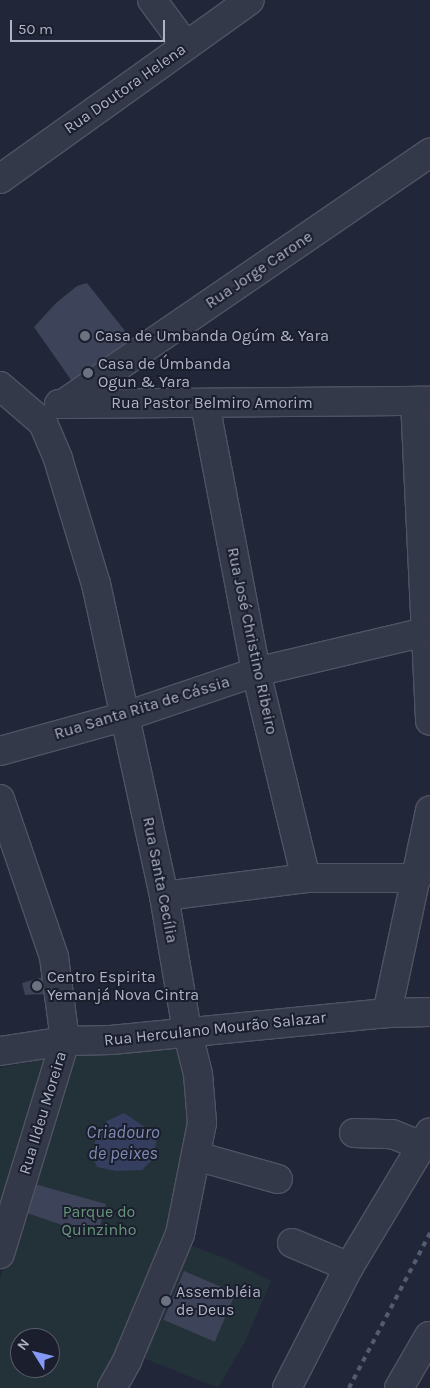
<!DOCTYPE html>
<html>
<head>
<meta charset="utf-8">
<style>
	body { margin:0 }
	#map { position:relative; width:430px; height:1388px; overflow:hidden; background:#212638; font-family:Karla,sans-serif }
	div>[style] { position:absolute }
	.green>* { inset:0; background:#233239 }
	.water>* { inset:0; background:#353e5f }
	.building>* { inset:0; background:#3d4358; transform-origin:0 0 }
	.roads { filter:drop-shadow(1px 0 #4f5363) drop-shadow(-1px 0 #4f5363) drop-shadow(0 1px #4f5363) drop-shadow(0 -1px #4f5363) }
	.minor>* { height:28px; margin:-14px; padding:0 14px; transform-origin:14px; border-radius:14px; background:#343949 }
	.rail>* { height:4px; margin-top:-2px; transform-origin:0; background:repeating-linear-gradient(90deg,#565c70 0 5px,transparent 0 10px) }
	.dots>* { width:14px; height:14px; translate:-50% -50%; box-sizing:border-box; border:2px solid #1a1e2d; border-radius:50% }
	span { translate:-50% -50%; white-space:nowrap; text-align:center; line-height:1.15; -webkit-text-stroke:4px #1a1e2d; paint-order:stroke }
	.street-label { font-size:16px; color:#afb3c5 }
	.poi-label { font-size:16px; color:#afb3c5 }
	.left { translate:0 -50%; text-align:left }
	.park-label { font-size:16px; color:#67967b }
	.water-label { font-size:18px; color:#7f8bb2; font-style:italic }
	.north { position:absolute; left:10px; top:1328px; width:50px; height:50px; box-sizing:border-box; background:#1a1e2d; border:1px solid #565a6a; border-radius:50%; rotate:306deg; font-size:14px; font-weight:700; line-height:20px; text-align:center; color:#afb3c5 }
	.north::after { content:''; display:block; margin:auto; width:18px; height:22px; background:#8398f7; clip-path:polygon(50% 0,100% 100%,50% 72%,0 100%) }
	.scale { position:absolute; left:10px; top:20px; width:155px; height:22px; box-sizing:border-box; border:2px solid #afb3c5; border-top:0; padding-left:6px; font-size:15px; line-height:18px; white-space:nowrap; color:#afb3c5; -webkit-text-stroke:4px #1a1e2d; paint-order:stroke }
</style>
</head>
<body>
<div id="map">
	<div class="green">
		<div style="clip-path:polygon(evenodd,182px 1036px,193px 1099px,177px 1213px,106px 1388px,0 1388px,0 1279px,73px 1054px,182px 1036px,20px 1338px,50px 1338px,50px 1368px,20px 1368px,20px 1338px)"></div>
		<div style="clip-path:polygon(54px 1057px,0 1230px,0 1068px)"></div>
		<div style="clip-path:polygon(184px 1243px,225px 1258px,271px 1281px,246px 1340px,218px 1388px,136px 1355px)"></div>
	</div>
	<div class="water">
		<div style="clip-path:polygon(124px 1113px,157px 1135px,154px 1158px,142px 1170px,116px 1171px,97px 1167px,91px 1154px,99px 1130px,107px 1121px)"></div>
	</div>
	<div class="building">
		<div style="clip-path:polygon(87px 283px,137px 346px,81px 387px,71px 380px,34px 327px,56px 303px,77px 286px)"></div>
		<div style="clip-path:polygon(47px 976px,47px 994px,25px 995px,22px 983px)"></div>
		<div style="clip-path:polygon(31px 1183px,106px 1204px,97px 1237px,21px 1211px)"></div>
		<div style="left:184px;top:1271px;width:56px;height:53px;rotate:23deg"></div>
	</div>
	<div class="roads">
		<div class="minor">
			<div style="left:152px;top:0;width:57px;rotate:53.5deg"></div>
			<div style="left:0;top:179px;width:307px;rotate:-35.6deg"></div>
			<div style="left:0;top:386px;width:57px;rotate:40.7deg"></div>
			<div style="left:43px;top:423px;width:39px;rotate:67deg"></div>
			<div style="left:58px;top:459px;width:131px;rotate:73.1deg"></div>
			<div style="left:96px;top:584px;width:319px;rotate:77.7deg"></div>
			<div style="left:164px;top:896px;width:136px;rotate:80.3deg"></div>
			<div style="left:187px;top:1030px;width:45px;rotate:76deg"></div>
			<div style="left:198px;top:1074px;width:49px;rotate:85.3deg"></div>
			<div style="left:202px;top:1123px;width:113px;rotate:101.2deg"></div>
			<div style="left:180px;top:1234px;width:138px;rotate:112.7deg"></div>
			<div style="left:127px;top:1361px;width:31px;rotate:119deg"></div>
			<div style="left:415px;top:401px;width:320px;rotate:87.3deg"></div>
			<div style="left:59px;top:404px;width:371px;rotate:-0.5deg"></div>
			<div style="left:63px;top:404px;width:445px;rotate:-34.4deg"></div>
			<div style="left:205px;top:404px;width:273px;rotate:79.2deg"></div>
			<div style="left:256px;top:672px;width:212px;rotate:76.4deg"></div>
			<div style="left:0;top:751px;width:131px;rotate:-15.5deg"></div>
			<div style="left:126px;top:716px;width:137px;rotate:-18.7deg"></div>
			<div style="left:256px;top:672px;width:179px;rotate:-13.3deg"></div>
			<div style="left:0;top:799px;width:167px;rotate:71.1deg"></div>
			<div style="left:54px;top:957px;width:85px;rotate:82.5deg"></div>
			<div style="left:65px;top:1041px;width:223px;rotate:107deg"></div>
			<div style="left:164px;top:896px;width:143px;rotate:-7.2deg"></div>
			<div style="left:306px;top:878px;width:111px"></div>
			<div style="left:387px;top:1013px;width:207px;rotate:-78deg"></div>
			<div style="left:0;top:1051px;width:66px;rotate:-8.7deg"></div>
			<div style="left:65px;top:1041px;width:46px;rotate:-1.2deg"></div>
			<div style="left:111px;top:1040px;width:277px;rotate:-5.6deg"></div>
			<div style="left:387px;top:1013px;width:43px;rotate:-1.3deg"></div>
			<div style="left:354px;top:1133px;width:38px;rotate:2deg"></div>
			<div style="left:392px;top:1134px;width:32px;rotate:22deg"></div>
			<div style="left:196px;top:1156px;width:85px;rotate:15.7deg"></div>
			<div style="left:292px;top:1243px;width:62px;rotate:22.8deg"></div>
			<div style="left:287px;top:1388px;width:136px;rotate:-62.9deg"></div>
			<div style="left:349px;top:1267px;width:157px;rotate:-59deg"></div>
			<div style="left:399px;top:1388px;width:60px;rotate:-60deg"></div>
		</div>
	</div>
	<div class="rail">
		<div style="left:349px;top:1388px;width:175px;rotate:-62.4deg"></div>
	</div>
	<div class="dots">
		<div style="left:85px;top:336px;background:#6b7280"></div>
		<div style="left:88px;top:373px;background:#6b7280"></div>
		<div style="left:37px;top:986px;background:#6b7280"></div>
		<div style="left:166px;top:1301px;background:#6b7280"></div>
	</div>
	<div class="street-label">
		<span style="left:125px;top:89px;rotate:-35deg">Rua Doutora Helena</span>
		<span style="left:259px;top:270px;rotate:-34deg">Rua Jorge Carone</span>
		<span style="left:212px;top:403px">Rua Pastor Belmiro Amorim</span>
		<span style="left:252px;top:641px;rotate:78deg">Rua José Christino Ribeiro</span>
		<span style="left:142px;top:708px;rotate:-17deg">Rua Santa Rita de Cássia</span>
		<span style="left:160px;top:880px;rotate:79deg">Rua Santa Cecília</span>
		<span style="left:215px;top:1029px;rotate:-6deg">Rua Herculano Mourão Salazar</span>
		<span style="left:43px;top:1113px;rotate:-73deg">Rua Ildeu Moreira</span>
	</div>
	<div class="poi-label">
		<span class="left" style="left:95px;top:336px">Casa de Umbanda Ogúm &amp; Yara</span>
		<span class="left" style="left:98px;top:373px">Casa de Úmbanda<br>Ogun &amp; Yara</span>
		<span class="left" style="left:47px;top:986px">Centro Espirita<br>Yemanjá Nova Cintra</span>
		<span class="left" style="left:176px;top:1301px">Assembléia<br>de Deus</span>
	</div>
	<div class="park-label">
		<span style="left:99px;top:1221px">Parque do<br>Quinzinho</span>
	</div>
	<div class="water-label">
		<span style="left:123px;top:1143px">Criadouro<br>de peixes</span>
	</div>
	<div class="north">N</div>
	<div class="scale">50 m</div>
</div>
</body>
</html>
